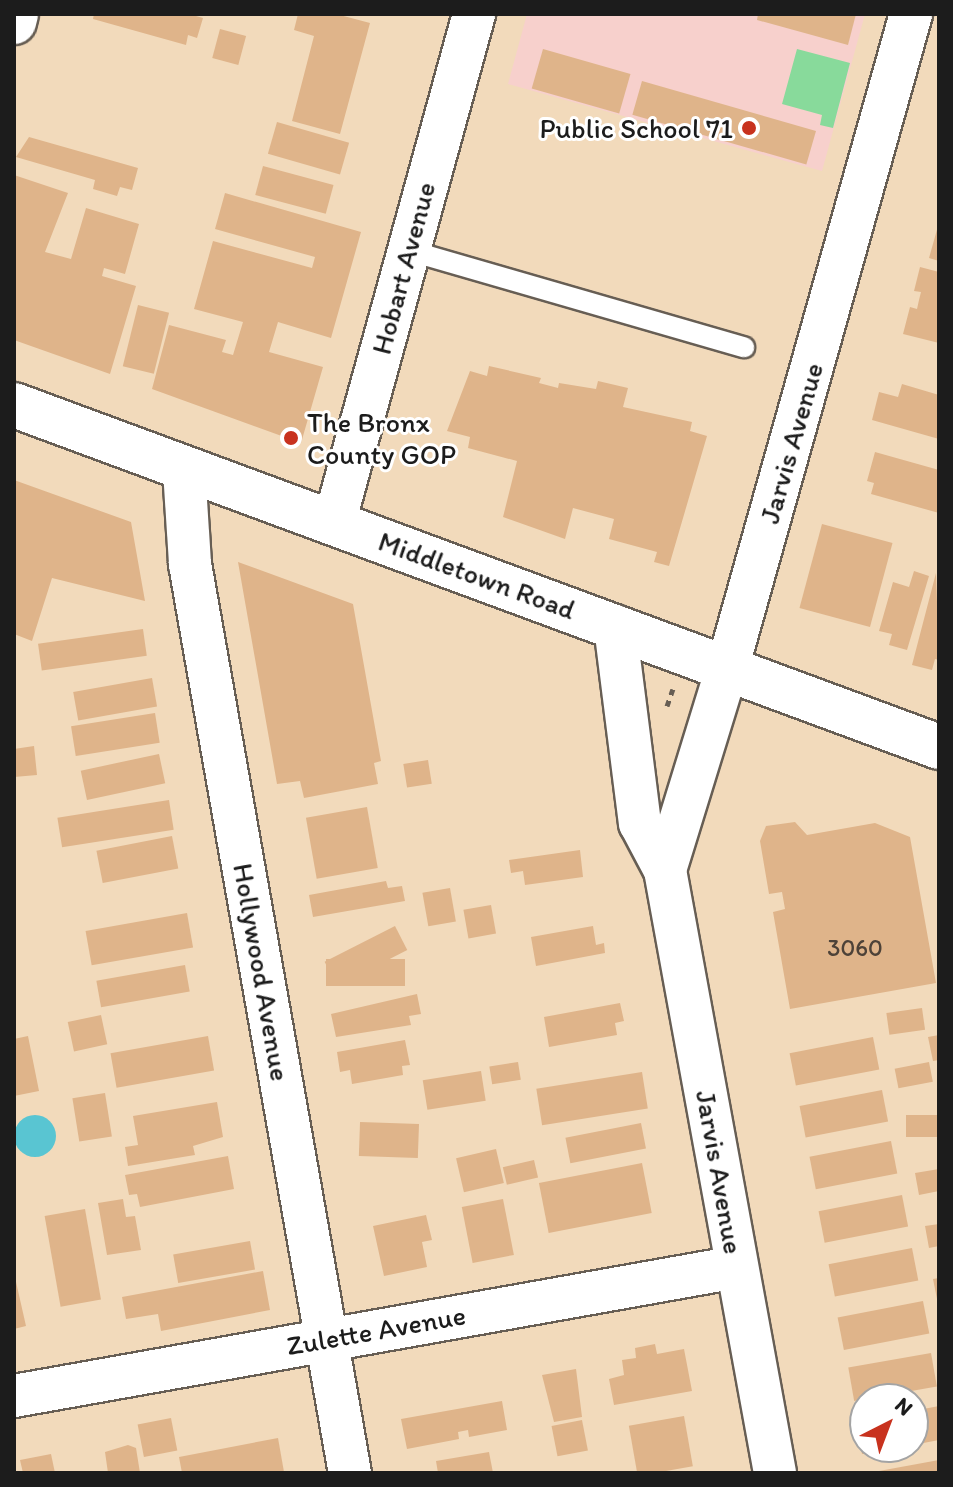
<!DOCTYPE html>
<html>
<head>
<meta charset="utf-8">
<style>
	body { margin:0 }
	#map { position:relative; width:953px; height:1487px; overflow:hidden; background:#f2dabb; font-family:Itim,sans-serif }
	div>[style] { position:absolute }
	.built>* { inset:0; background:#f7d0cc }
	.green>* { inset:0; background:#88da9b }
	.water>* { inset:0; background:#59c5d2 }
	.round { border-radius:50% }
	.building>* { inset:0; background:#dfb48a; transform-origin:0 0 }
	.path>* { height:5px; margin-top:-2.5px; transform-origin:0; background:repeating-linear-gradient(90deg,#675e54 0 6px,transparent 0 12px) }
	.roads { filter:drop-shadow(2px 0 #675e54) drop-shadow(-2px 0 #675e54) drop-shadow(0 2px #675e54) drop-shadow(0 -2px #675e54) }
	.service>* { height:20px; margin:-10px; padding:0 10px; transform-origin:10px; border-radius:10px; background:#fff }
	.minor>* { height:42px; margin:-21px; padding:0 21px; transform-origin:21px; border-radius:21px; background:#fff }
	.tertiary>* { height:44px; margin:-22px; padding:0 22px; transform-origin:22px; border-radius:22px; background:#fff }
	.dots>* { width:22px; height:22px; translate:-50% -50%; box-sizing:border-box; border:4px solid #fff; border-radius:50% }
	span { translate:-50% -50%; white-space:nowrap; text-align:center; line-height:1.15; -webkit-text-stroke:6px #fff; paint-order:stroke }
	.number-label { font-size:24px; color:#4d4238 }
	.number-label span { -webkit-text-stroke-width:0 }
	.poi-label { font-size:28px; color:#1c1c1c }
	.right { translate:-100% -50%; text-align:right }
	.left { translate:0 -50%; text-align:left }
	.street-label { font-size:28px; color:#1c1c1c }
	.frame { position:absolute; inset:0; border:16px solid #1c1c1c; pointer-events:none }
	.north { position:absolute; left:849px; top:1383px; width:80px; height:80px; box-sizing:border-box; background:#fff; border:2px solid #a4a4a4; border-radius:50%; rotate:42deg; font-size:22px; font-weight:700; line-height:32px; text-align:center; color:#1c1c1c }
	.north::after { content:''; display:block; margin:auto; width:28px; height:36px; background:#c8321e; clip-path:polygon(50% 0,100% 100%,50% 72%,0 100%) }
</style>
</head>
<body>
<div id="map">
	<div class="built">
		<div style="clip-path:polygon(527px 14px,865px 14px,822px 171px,508px 84px)"></div>
	</div>
	<div class="green">
		<div style="clip-path:polygon(797px 49px,850px 63px,833px 128px,820px 125px,822px 115px,782px 104px)"></div>
	</div>
	<div class="water">
		<div class="round" style="left:14px;top:1115px;width:42px;height:42px"></div>
	</div>
	<div class="building">
		<div style="clip-path:polygon(94px 14px,189px 14px,203px 18px,197px 38px,188px 35px,186px 45px,93px 19px)"></div>
		<div style="clip-path:polygon(298px 14px,336px 14px,370px 23px,340px 134px,292px 121px,314px 36px,294px 30px)"></div>
		<div style="clip-path:polygon(758px 14px,856px 14px,848px 45px,757px 20px)"></div>
		<div style="left:220px;top:29px;width:27px;height:30px;rotate:15deg"></div>
		<div style="left:543px;top:49px;width:91px;height:41px;rotate:16deg"></div>
		<div style="left:642px;top:81px;width:181px;height:35px;rotate:16deg"></div>
		<div style="left:277px;top:122px;width:75px;height:33px;rotate:16deg"></div>
		<div style="clip-path:polygon(29px 137px,138px 168px,132px 190px,120px 187px,117px 196px,93px 189px,95px 180px,16px 157px)"></div>
		<div style="left:263px;top:166px;width:73px;height:30px;rotate:15deg"></div>
		<div style="clip-path:polygon(14px 175px,68px 193px,45px 252px,71px 259px,86px 208px,139px 224px,125px 274px,104px 268px,102px 276px,136px 286px,110px 374px,14px 340px)"></div>
		<div style="clip-path:polygon(225px 193px,361px 232px,331px 338px,278px 322px,269px 352px,323px 367px,301px 443px,152px 389px,169px 325px,226px 340px,222px 352px,233px 355px,243px 322px,194px 309px,213px 241px,312px 268px,315px 257px,215px 229px)"></div>
		<div style="clip-path:polygon(938px 226px,939px 226px,939px 261px,929px 258px)"></div>
		<div style="clip-path:polygon(920px 267px,939px 272px,939px 343px,903px 334px,910px 307px,917px 309px,919px 300px,921px 292px,914px 291px)"></div>
		<div style="left:138px;top:305px;width:32px;height:63px;rotate:14deg"></div>
		<div style="clip-path:polygon(489px 366px,541px 378px,539px 383px,558px 388px,559px 383px,596px 389px,598px 381px,628px 388px,623px 407px,692px 422px,690px 431px,707px 436px,669px 566px,654px 562px,657px 552px,609px 539px,614px 519px,573px 508px,565px 539px,503px 517px,517px 461px,468px 448px,470px 437px,447px 431px,470px 371px,487px 376px)"></div>
		<div style="clip-path:polygon(902px 384px,939px 395px,939px 439px,872px 420px,879px 392px,898px 397px)"></div>
		<div style="clip-path:polygon(875px 452px,939px 470px,939px 513px,871px 494px,874px 483px,867px 481px)"></div>
		<div style="clip-path:polygon(14px 480px,131px 522px,145px 601px,52px 578px,32px 641px,14px 634px)"></div>
		<div style="left:822px;top:524px;width:73px;height:87px;rotate:15deg"></div>
		<div style="clip-path:polygon(238px 562px,353px 604px,381px 761px,374px 763px,378px 784px,304px 798px,300px 781px,277px 784px)"></div>
		<div style="clip-path:polygon(914px 571px,929px 576px,907px 650px,889px 645px,892px 634px,879px 631px,893px 582px,909px 587px)"></div>
		<div style="clip-path:polygon(936px 573px,939px 660px,935px 659px,932px 670px,912px 665px)"></div>
		<div style="left:143px;top:629px;width:27px;height:106px;rotate:82deg"></div>
		<div style="left:152px;top:678px;width:29px;height:80px;rotate:80deg"></div>
		<div style="left:155px;top:713px;width:30px;height:85px;rotate:81deg"></div>
		<div style="clip-path:polygon(34px 746px,37px 775px,14px 777px,14px 749px)"></div>
		<div style="left:159px;top:754px;width:30px;height:80px;rotate:78deg"></div>
		<div style="left:428px;top:760px;width:24px;height:25px;rotate:81deg"></div>
		<div style="left:169px;top:800px;width:30px;height:113px;rotate:81deg"></div>
		<div style="left:367px;top:807px;width:62px;height:62px;rotate:80deg"></div>
		<div style="clip-path:polygon(795px 822px,807px 835px,875px 823px,910px 837px,936px 983px,790px 1009px,773px 912px,785px 909px,782px 892px,769px 894px,760px 841px,766px 826px)"></div>
		<div style="left:172px;top:836px;width:33px;height:77px;rotate:79deg"></div>
		<div style="clip-path:polygon(580px 850px,583px 877px,525px 885px,523px 871px,511px 873px,509px 860px)"></div>
		<div style="clip-path:polygon(386px 881px,388px 888px,402px 886px,405px 901px,313px 917px,309px 895px)"></div>
		<div style="left:450px;top:888px;width:34px;height:28px;rotate:80deg"></div>
		<div style="left:491px;top:905px;width:29px;height:28px;rotate:80deg"></div>
		<div style="left:187px;top:913px;width:35px;height:103px;rotate:80deg"></div>
		<div style="left:395px;top:926px;width:27px;height:79px;rotate:63deg"></div>
		<div style="clip-path:polygon(593px 926px,596px 945px,604px 943px,605px 953px,536px 966px,531px 937px)"></div>
		<div style="left:405px;top:959px;width:27px;height:79px;rotate:90deg"></div>
		<div style="left:185px;top:965px;width:27px;height:90px;rotate:80deg"></div>
		<div style="clip-path:polygon(417px 994px,421px 1014px,409px 1016px,411px 1025px,336px 1037px,331px 1014px)"></div>
		<div style="clip-path:polygon(620px 1003px,624px 1021px,615px 1023px,617px 1035px,549px 1047px,544px 1017px)"></div>
		<div style="left:922px;top:1008px;width:22px;height:36px;rotate:82deg"></div>
		<div style="left:101px;top:1015px;width:30px;height:34px;rotate:78deg"></div>
		<div style="clip-path:polygon(939px 1035px,939px 1060px,933px 1061px,928px 1037px)"></div>
		<div style="clip-path:polygon(28px 1036px,39px 1091px,14px 1096px,14px 1039px)"></div>
		<div style="left:208px;top:1036px;width:35px;height:99px;rotate:80deg"></div>
		<div style="left:873px;top:1037px;width:33px;height:85px;rotate:79deg"></div>
		<div style="clip-path:polygon(405px 1040px,410px 1065px,402px 1066px,403px 1075px,352px 1084px,350px 1070px,340px 1072px,337px 1052px)"></div>
		<div style="left:518px;top:1062px;width:18px;height:29px;rotate:81deg"></div>
		<div style="left:929px;top:1062px;width:20px;height:35px;rotate:79deg"></div>
		<div style="left:481px;top:1071px;width:30px;height:59px;rotate:81deg"></div>
		<div style="left:642px;top:1072px;width:37px;height:107px;rotate:81deg"></div>
		<div style="left:882px;top:1090px;width:32px;height:84px;rotate:79deg"></div>
		<div style="left:105px;top:1093px;width:44px;height:33px;rotate:81deg"></div>
		<div style="clip-path:polygon(217px 1102px,223px 1137px,193px 1146px,195px 1155px,128px 1166px,125px 1147px,138px 1145px,133px 1116px)"></div>
		<div style="left:939px;top:1115px;width:22px;height:33px;rotate:90deg"></div>
		<div style="left:641px;top:1123px;width:26px;height:77px;rotate:79deg"></div>
		<div style="left:419px;top:1124px;width:34px;height:59px;rotate:92deg"></div>
		<div style="left:891px;top:1141px;width:33px;height:83px;rotate:79deg"></div>
		<div style="left:496px;top:1149px;width:35px;height:41px;rotate:77deg"></div>
		<div style="clip-path:polygon(228px 1156px,234px 1189px,140px 1207px,137px 1194px,129px 1195px,125px 1175px)"></div>
		<div style="left:534px;top:1160px;width:18px;height:32px;rotate:77deg"></div>
		<div style="left:642px;top:1163px;width:51px;height:105px;rotate:79deg"></div>
		<div style="clip-path:polygon(939px 1169px,939px 1191px,919px 1195px,915px 1173px)"></div>
		<div style="left:902px;top:1195px;width:32px;height:85px;rotate:79deg"></div>
		<div style="clip-path:polygon(123px 1199px,126px 1217px,135px 1216px,141px 1250px,107px 1255px,98px 1203px)"></div>
		<div style="left:503px;top:1199px;width:57px;height:42px;rotate:79deg"></div>
		<div style="left:85px;top:1209px;width:92px;height:41px;rotate:80deg"></div>
		<div style="clip-path:polygon(426px 1215px,432px 1240px,422px 1242px,427px 1267px,384px 1276px,373px 1226px)"></div>
		<div style="clip-path:polygon(939px 1224px,939px 1246px,929px 1248px,925px 1226px)"></div>
		<div style="left:250px;top:1241px;width:29px;height:78px;rotate:80deg"></div>
		<div style="left:912px;top:1248px;width:33px;height:85px;rotate:79deg"></div>
		<div style="clip-path:polygon(263px 1271px,270px 1310px,161px 1331px,158px 1314px,126px 1319px,122px 1297px)"></div>
		<div style="clip-path:polygon(14px 1273px,26px 1326px,14px 1329px)"></div>
		<div style="clip-path:polygon(939px 1278px,939px 1304px,938px 1304px,933px 1279px)"></div>
		<div style="left:923px;top:1301px;width:33px;height:87px;rotate:79deg"></div>
		<div style="clip-path:polygon(655px 1344px,657px 1354px,684px 1349px,692px 1391px,614px 1405px,609px 1379px,624px 1375px,622px 1360px,636px 1358px,635px 1348px)"></div>
		<div style="left:931px;top:1353px;width:34px;height:84px;rotate:80deg"></div>
		<div style="clip-path:polygon(576px 1369px,582px 1417px,554px 1422px,542px 1375px)"></div>
		<div style="clip-path:polygon(502px 1401px,507px 1430px,469px 1437px,468px 1430px,458px 1432px,459px 1439px,407px 1449px,401px 1419px)"></div>
		<div style="clip-path:polygon(939px 1406px,939px 1440px,913px 1445px,913px 1411px)"></div>
		<div style="left:684px;top:1416px;width:51px;height:56px;rotate:80deg"></div>
		<div style="left:171px;top:1418px;width:33px;height:34px;rotate:79deg"></div>
		<div style="clip-path:polygon(865px 1419px,865px 1447px,890px 1449px,862px 1454px,856px 1421px)"></div>
		<div style="left:582px;top:1420px;width:31px;height:31px;rotate:79deg"></div>
		<div style="clip-path:polygon(278px 1438px,284px 1472px,182px 1473px,179px 1457px)"></div>
		<div style="clip-path:polygon(128px 1445px,136px 1448px,140px 1473px,108px 1473px,105px 1452px)"></div>
		<div style="clip-path:polygon(489px 1452px,493px 1473px,438px 1473px,436px 1461px)"></div>
		<div style="clip-path:polygon(51px 1454px,55px 1473px,23px 1473px,20px 1460px)"></div>
		<div style="clip-path:polygon(939px 1460px,939px 1473px,879px 1473px,879px 1471px)"></div>
	</div>
	<div class="path">
		<div style="left:667px;top:706px;width:18px;rotate:-71deg"></div>
	</div>
	<div class="roads">
		<div class="service">
			<div style="left:407px;top:250px;width:351px;rotate:16.1deg"></div>
		</div>
		<div class="minor">
			<div style="left:184px;top:470px;width:94px;rotate:86.3deg"></div>
			<div style="left:190px;top:564px;width:923px;rotate:80.02deg"></div>
			<div style="left:334px;top:523px;width:528px;rotate:-74.62deg"></div>
			<div style="left:615px;top:626px;width:199px;rotate:82.8deg"></div>
			<div style="left:640px;top:823px;width:53px;rotate:62deg"></div>
			<div style="left:665px;top:870px;width:613px;rotate:79.66deg"></div>
			<div style="left:665px;top:870px;width:210px;rotate:-72.9deg"></div>
			<div style="left:727px;top:669px;width:680px;rotate:-74.31deg"></div>
			<div style="left:14px;top:1396px;width:734px;rotate:-10.12deg"></div>
		</div>
		<div class="tertiary">
			<div style="left:14px;top:22px;width:8px;rotate:-76deg"></div>
			<div style="left:14px;top:405px;width:986px;rotate:20.29deg"></div>
		</div>
	</div>
	<div class="dots">
		<div style="left:749px;top:128px;background:#c8321e"></div>
		<div style="left:291px;top:438px;background:#c8321e"></div>
	</div>
	<div class="number-label">
		<span style="left:855px;top:948px">3060</span>
	</div>
	<div class="poi-label">
		<span class="right" style="left:733px;top:128px">Public School 71</span>
		<span class="left" style="left:307px;top:438px">The Bronx<br>County GOP</span>
	</div>
	<div class="street-label">
		<span style="left:403px;top:268px;rotate:-75deg">Hobart Avenue</span>
		<span style="left:791px;top:443px;rotate:-74deg">Jarvis Avenue</span>
		<span style="left:477px;top:575px;rotate:20deg">Middletown Road</span>
		<span style="left:262px;top:972px;rotate:80deg">Hollywood Avenue</span>
		<span style="left:720px;top:1172px;rotate:80deg">Jarvis Avenue</span>
		<span style="left:376px;top:1330px;rotate:-10deg">Zulette Avenue</span>
	</div>
	<div class="frame"></div>
	<div class="north">N</div>
</div>
</body>
</html>
